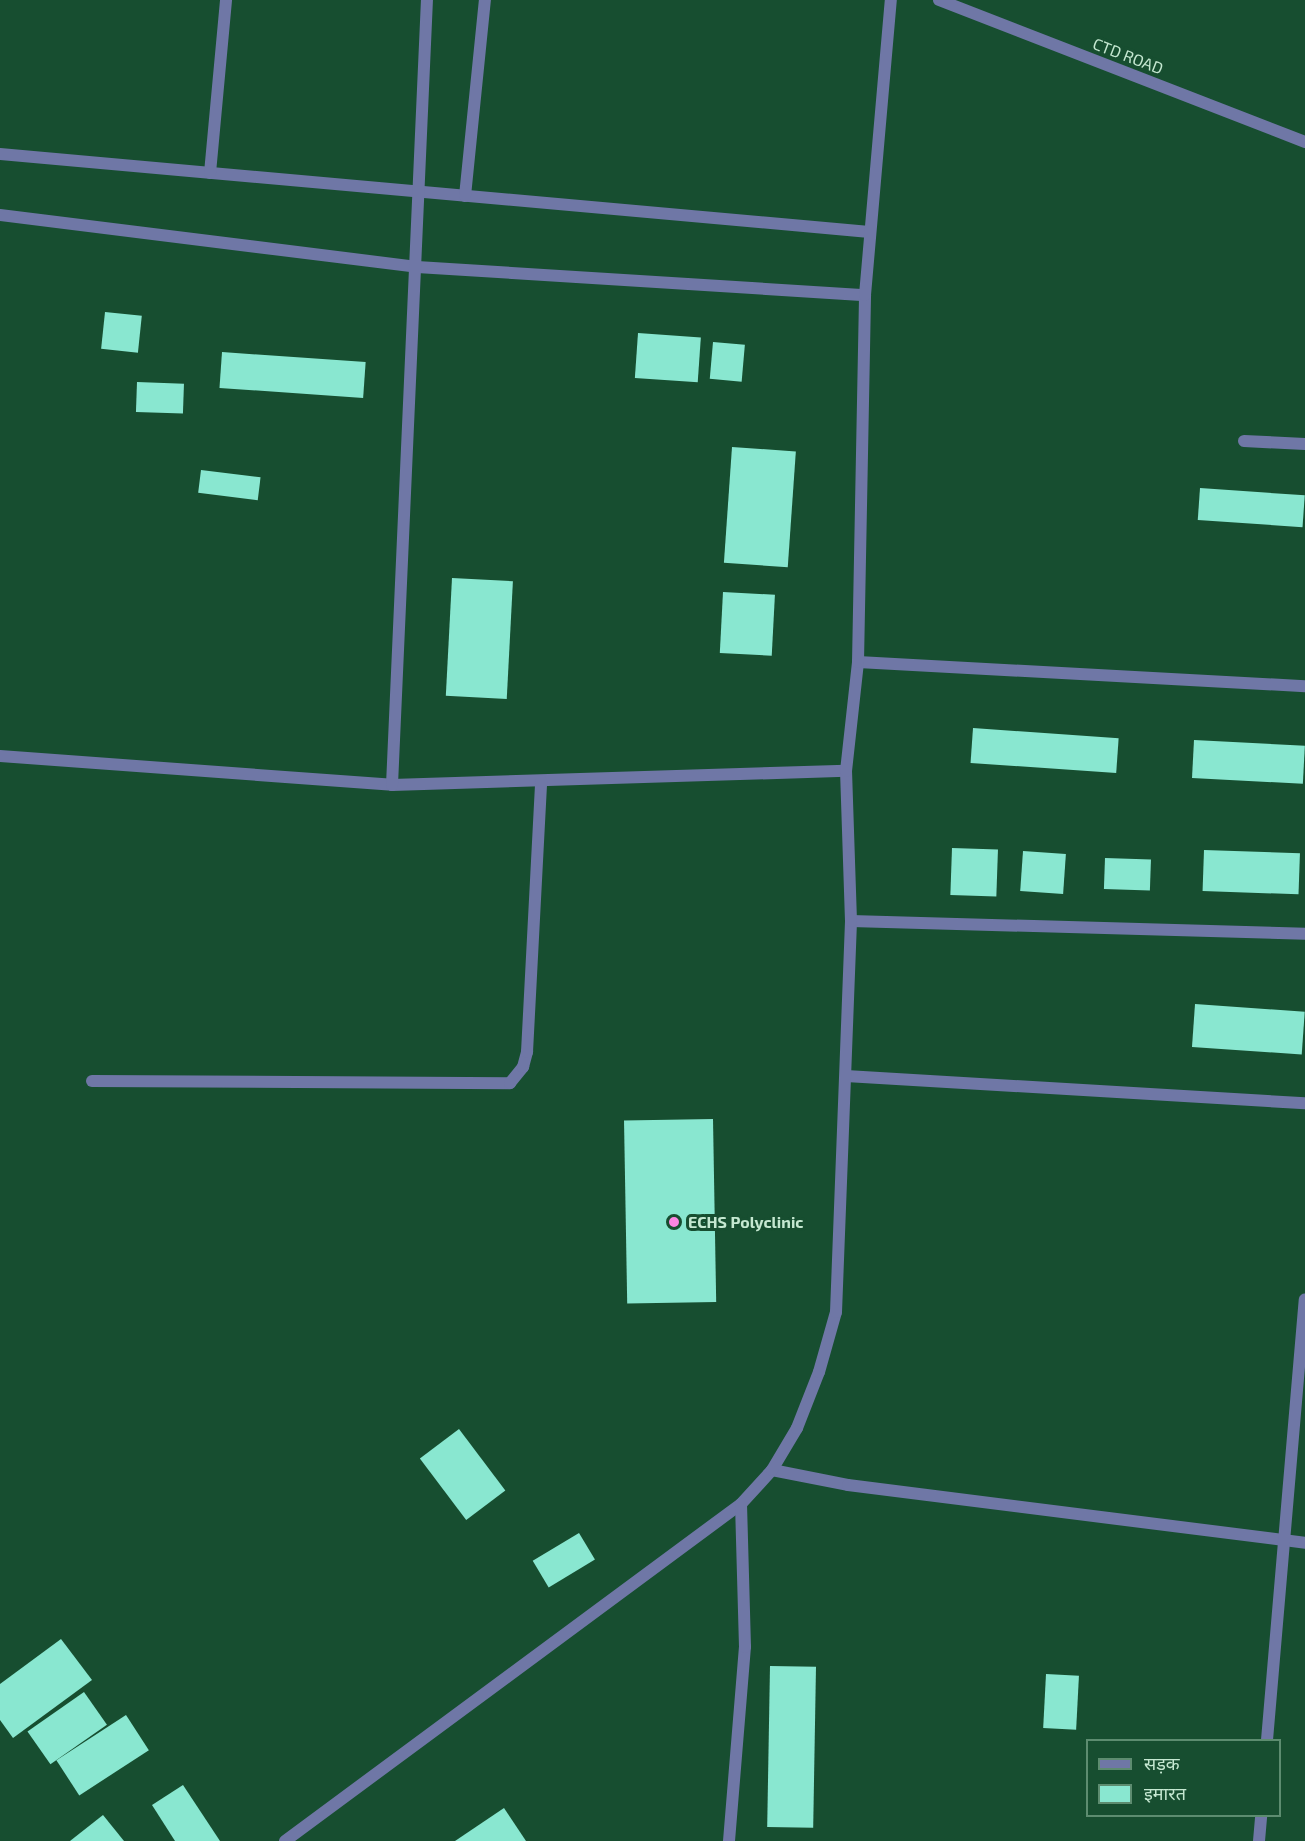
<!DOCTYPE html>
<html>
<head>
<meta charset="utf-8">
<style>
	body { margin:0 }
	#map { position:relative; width:1305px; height:1841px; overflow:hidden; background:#174e30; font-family:"Exo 2","Noto Sans Devanagari",sans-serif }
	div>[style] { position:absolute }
	.building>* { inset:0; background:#89e7d0; transform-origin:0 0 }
	.lane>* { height:12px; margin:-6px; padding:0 6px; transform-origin:6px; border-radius:6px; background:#6f77a6 }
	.street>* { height:12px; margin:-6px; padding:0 6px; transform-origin:6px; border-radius:6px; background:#6f77a6 }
	.dots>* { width:16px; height:16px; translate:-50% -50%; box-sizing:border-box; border:3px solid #174e30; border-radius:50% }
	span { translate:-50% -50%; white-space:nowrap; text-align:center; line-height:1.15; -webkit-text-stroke:6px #174e30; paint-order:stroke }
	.street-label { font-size:16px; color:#c5e8d1 }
	.poi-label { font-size:16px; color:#c5e8d1; font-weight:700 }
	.left { translate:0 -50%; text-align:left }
	.legend { position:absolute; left:1086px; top:1739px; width:195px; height:78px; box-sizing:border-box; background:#174e30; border:2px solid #5d8c70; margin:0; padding:8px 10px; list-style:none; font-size:18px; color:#c5e8d1 }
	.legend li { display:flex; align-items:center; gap:12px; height:30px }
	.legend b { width:30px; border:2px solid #5d8c70 }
</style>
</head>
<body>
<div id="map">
	<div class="building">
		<div style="left:105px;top:312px;width:37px;height:37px;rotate:6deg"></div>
		<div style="left:638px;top:333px;width:63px;height:45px;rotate:4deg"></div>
		<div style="left:713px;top:342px;width:32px;height:37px;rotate:5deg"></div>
		<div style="left:222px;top:352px;width:144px;height:36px;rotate:4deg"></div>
		<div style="left:137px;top:382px;width:47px;height:30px;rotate:2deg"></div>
		<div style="left:732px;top:447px;width:64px;height:116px;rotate:4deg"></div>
		<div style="left:201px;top:470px;width:60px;height:23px;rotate:7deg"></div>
		<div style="left:1200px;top:488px;width:105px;height:32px;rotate:4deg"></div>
		<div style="left:452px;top:578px;width:61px;height:118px;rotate:3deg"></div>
		<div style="left:723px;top:592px;width:52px;height:61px;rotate:3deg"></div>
		<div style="left:973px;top:728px;width:146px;height:35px;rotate:4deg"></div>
		<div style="left:1194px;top:740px;width:111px;height:38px;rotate:3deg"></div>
		<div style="left:952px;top:848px;width:46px;height:47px;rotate:2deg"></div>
		<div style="left:1204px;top:850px;width:96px;height:41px;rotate:2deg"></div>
		<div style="left:1023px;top:851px;width:43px;height:40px;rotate:4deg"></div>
		<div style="left:1105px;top:858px;width:46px;height:31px;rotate:2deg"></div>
		<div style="left:1195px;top:1004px;width:110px;height:43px;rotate:4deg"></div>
		<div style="left:713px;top:1119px;width:183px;height:89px;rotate:89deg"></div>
		<div style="left:459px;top:1429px;width:77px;height:49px;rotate:53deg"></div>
		<div style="left:579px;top:1533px;width:31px;height:54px;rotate:59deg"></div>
		<div style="clip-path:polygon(61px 1639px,92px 1680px,13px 1738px,0 1720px,0 1684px)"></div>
		<div style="left:770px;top:1666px;width:46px;height:161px;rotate:1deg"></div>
		<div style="left:1046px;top:1674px;width:33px;height:54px;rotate:3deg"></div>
		<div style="left:84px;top:1692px;width:40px;height:69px;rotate:55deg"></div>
		<div style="left:126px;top:1715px;width:42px;height:83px;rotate:57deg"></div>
		<div style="clip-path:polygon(183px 1785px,220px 1841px,175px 1841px,152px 1805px)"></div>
		<div style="clip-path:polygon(504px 1808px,526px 1841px,455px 1841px)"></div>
		<div style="clip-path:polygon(103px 1815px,124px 1841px,70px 1841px)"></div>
	</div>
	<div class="lane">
		<div style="left:0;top:154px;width:873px;rotate:5.12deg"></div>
		<div style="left:210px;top:173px;width:174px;rotate:-84.7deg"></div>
		<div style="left:465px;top:196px;width:197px;rotate:-84.2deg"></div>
		<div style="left:0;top:215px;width:420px;rotate:7.1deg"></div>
		<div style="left:417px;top:267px;width:449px;rotate:3.6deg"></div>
		<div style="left:0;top:756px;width:393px;rotate:4.2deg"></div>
		<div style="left:392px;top:785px;width:454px;rotate:-1.8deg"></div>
		<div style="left:392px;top:785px;width:786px;rotate:-87.45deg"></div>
		<div style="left:92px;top:1081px;width:418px;rotate:0.3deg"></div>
		<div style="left:510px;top:1083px;width:21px;rotate:-51deg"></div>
		<div style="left:523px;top:1067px;width:16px;rotate:-75deg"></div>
		<div style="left:527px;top:1052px;width:271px;rotate:-87deg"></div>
	</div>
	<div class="street">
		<div style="left:939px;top:0;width:393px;rotate:21.2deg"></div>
		<div style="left:1244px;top:441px;width:61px;rotate:2.8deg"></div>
		<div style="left:858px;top:662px;width:448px;rotate:3.1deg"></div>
		<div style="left:851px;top:921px;width:454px;rotate:1.6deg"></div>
		<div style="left:846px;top:1076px;width:460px;rotate:3.4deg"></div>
		<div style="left:772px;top:1470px;width:77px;rotate:11.2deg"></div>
		<div style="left:848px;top:1485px;width:461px;rotate:7.2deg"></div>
		<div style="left:1267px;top:1740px;width:442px;rotate:-85.1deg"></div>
		<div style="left:285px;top:1841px;width:567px;rotate:-36.47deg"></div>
		<div style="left:741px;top:1504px;width:46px;rotate:-47.6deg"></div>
		<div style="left:772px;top:1470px;width:49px;rotate:-59.2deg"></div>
		<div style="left:797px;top:1428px;width:60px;rotate:-68.6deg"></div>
		<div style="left:819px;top:1372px;width:62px;rotate:-74.2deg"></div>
		<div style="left:836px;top:1312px;width:391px;rotate:-87.8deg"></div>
		<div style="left:851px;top:921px;width:150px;rotate:-91.9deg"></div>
		<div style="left:846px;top:771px;width:110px;rotate:-83.7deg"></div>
		<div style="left:858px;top:662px;width:367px;rotate:-88.9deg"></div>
		<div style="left:865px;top:295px;width:296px;rotate:-85deg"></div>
		<div style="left:729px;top:1841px;width:195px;rotate:-85.3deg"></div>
		<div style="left:745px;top:1647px;width:143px;rotate:-91.6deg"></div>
		<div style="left:1259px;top:1841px;width:25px;rotate:-85deg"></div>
	</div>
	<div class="dots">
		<div style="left:674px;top:1222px;background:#fc86e3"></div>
	</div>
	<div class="street-label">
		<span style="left:1128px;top:56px;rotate:21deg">CTD ROAD</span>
	</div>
	<div class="poi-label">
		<span class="left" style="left:688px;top:1222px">ECHS Polyclinic</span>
	</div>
	<ul class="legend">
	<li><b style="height:8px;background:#6f77a6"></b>सड़क</li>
	<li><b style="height:16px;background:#89e7d0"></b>इमारत</li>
	</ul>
</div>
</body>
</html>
